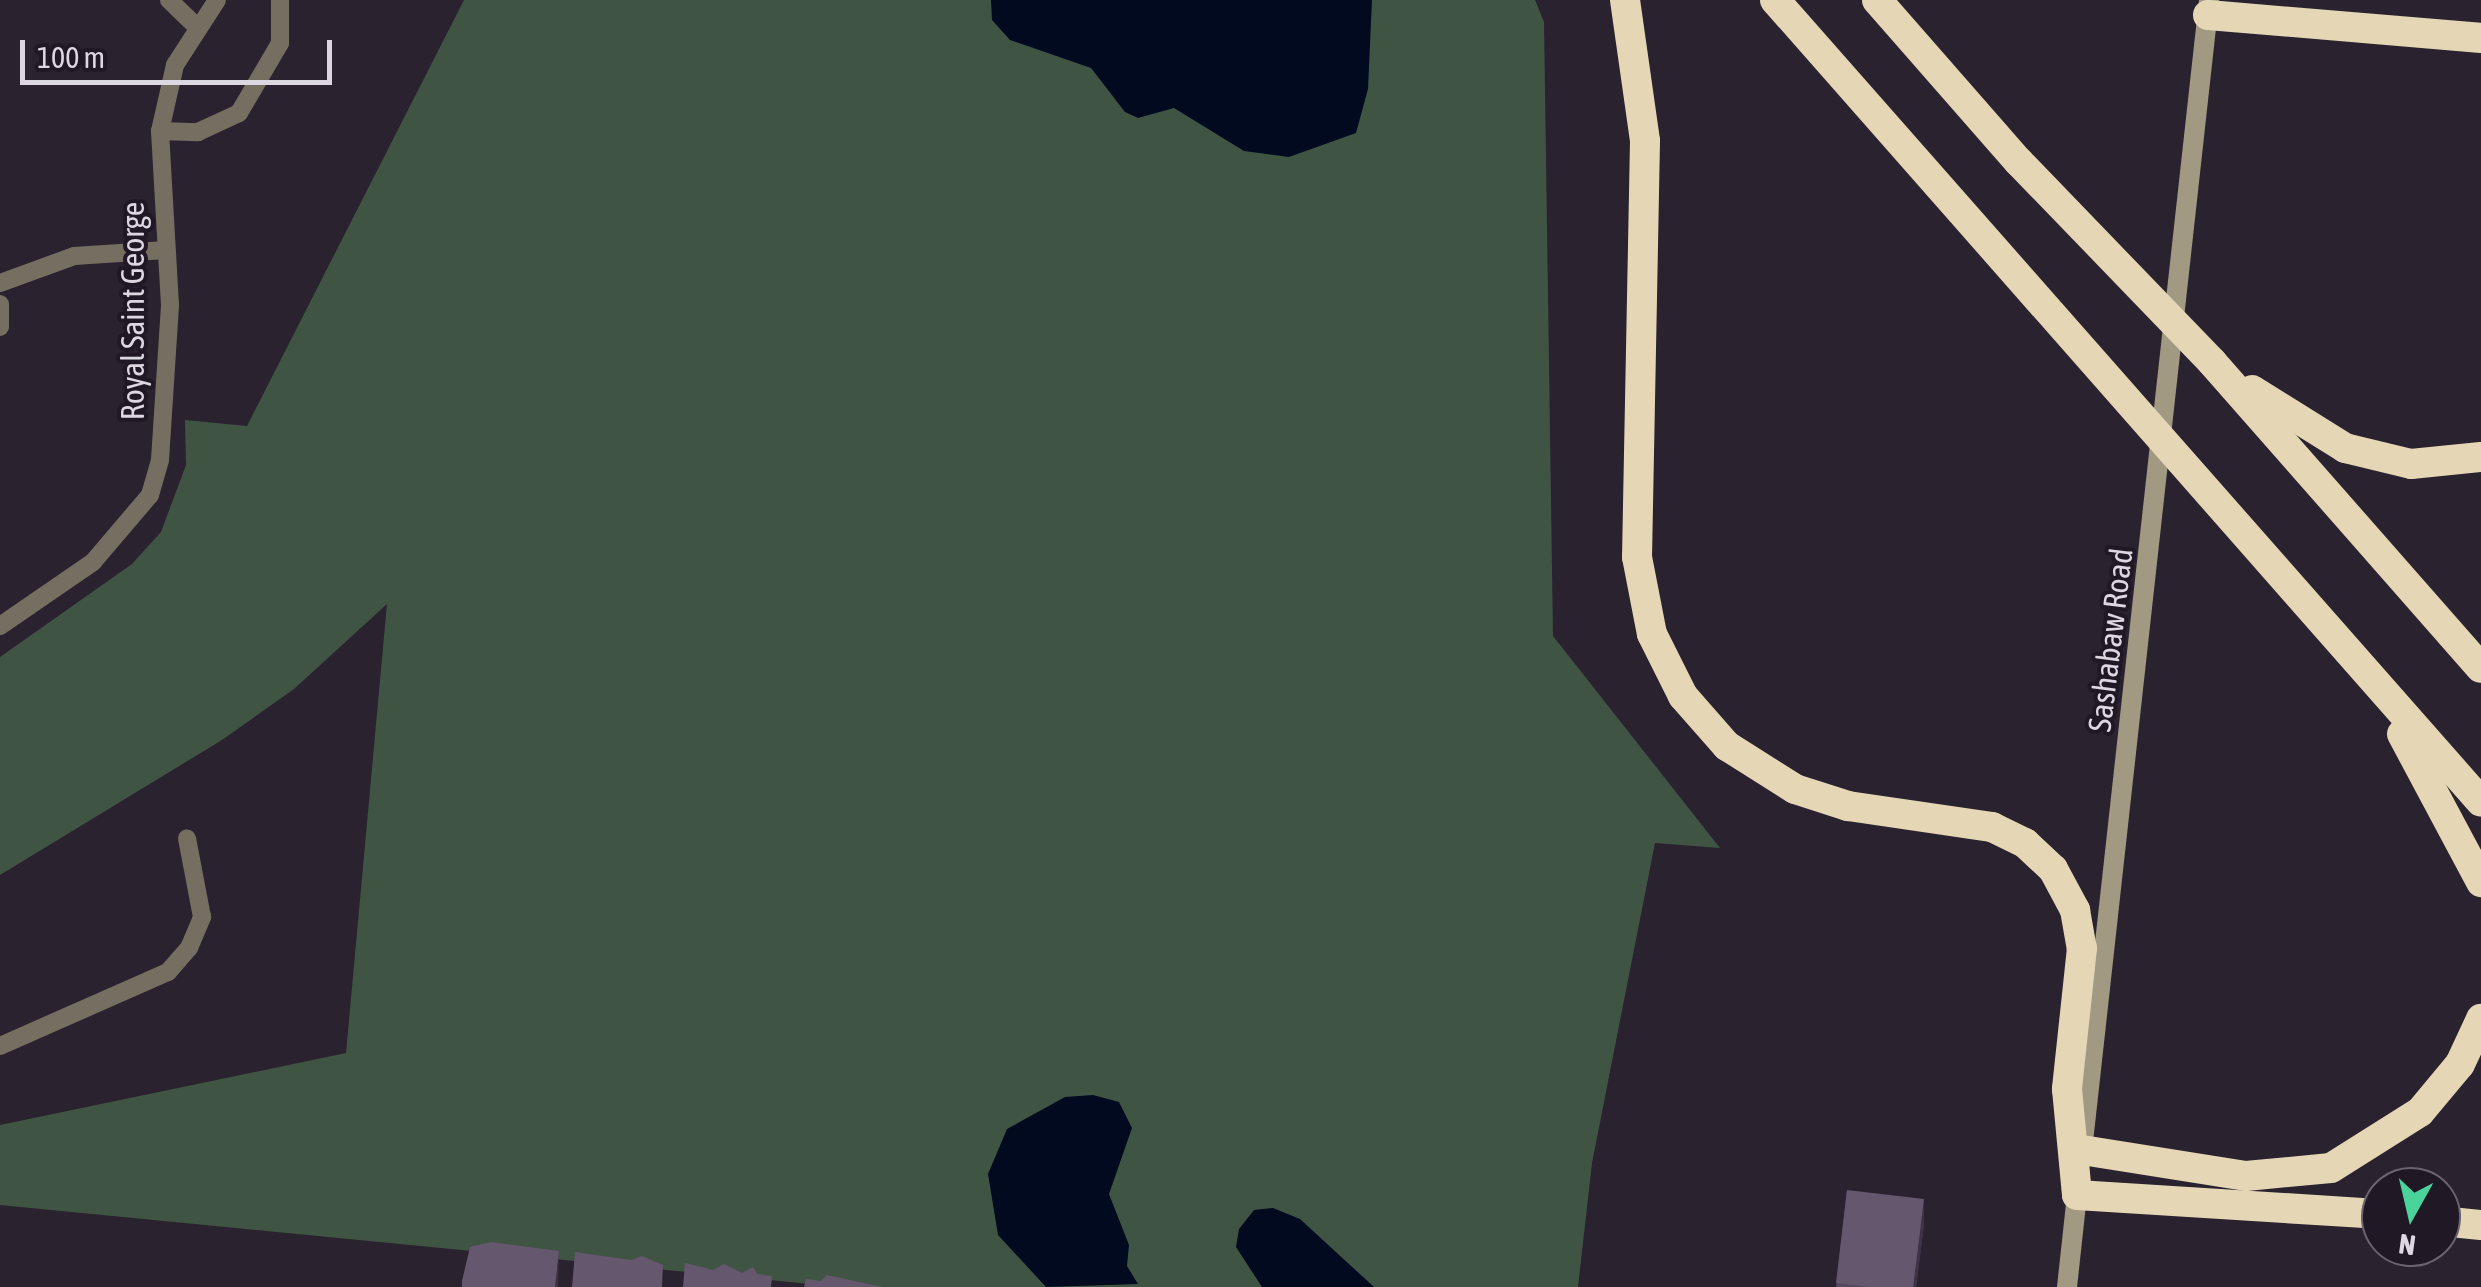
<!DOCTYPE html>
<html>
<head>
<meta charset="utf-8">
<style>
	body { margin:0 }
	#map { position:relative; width:2481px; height:1287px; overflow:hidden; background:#2a222f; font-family:"Asap Condensed",sans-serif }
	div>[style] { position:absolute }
	.green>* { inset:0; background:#405444 }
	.water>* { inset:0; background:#010a1f }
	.minor>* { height:18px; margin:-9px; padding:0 9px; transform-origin:9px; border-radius:9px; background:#756f61 }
	.secondary>* { height:20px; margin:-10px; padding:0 10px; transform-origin:10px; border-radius:10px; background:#a29983 }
	.motorway>* { height:30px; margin:-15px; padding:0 15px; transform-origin:15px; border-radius:15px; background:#e5d7b5 }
	.wall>* { inset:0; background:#574861 }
	.shaded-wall>* { inset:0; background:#3f3247 }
	.building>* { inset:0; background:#65576e }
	span { translate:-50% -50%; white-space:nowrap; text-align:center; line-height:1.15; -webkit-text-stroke:8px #201825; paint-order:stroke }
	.street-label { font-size:32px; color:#dcd7e0 }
	.north { position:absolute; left:2361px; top:1167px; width:100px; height:100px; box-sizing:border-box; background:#201825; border:2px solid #6b6470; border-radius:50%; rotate:188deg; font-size:28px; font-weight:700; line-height:40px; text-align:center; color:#dcd7e0 }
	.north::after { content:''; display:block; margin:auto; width:35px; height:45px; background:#4ad49c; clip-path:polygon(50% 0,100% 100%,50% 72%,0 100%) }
	.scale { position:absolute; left:20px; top:40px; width:312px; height:45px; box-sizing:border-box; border:5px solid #dcd7e0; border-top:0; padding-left:12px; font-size:30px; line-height:35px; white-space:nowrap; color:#dcd7e0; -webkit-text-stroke:8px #201825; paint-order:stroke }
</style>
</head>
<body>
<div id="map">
	<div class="green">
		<div style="clip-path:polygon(464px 0,1535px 0,1544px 22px,1553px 636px,1720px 848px,1655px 843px,1592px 1163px,1578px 1287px,841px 1287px,0 1205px,0 1125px,346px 1053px,387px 604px,294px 689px,222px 740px,0 875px,0 657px,132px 564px,161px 532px,186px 465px,185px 420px,247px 426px)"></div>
	</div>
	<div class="water">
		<div style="clip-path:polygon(991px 0,1372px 0,1368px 89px,1356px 133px,1289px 157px,1244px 151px,1174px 108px,1138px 118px,1125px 112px,1091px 68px,1010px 40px,992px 20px)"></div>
		<div style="clip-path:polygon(1093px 1095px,1119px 1102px,1132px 1128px,1109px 1194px,1129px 1245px,1127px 1266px,1138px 1284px,1046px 1287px,998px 1235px,988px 1174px,1007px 1129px,1065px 1097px)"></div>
		<div style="clip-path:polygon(1273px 1208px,1300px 1219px,1374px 1287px,1262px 1287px,1236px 1247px,1239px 1229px,1254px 1210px)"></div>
	</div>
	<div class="minor">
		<div style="left:169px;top:0;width:36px;rotate:44deg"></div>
		<div style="left:160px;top:131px;width:38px;rotate:2deg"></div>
		<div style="left:198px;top:132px;width:45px;rotate:-24.9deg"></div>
		<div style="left:239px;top:113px;width:81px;rotate:-59.6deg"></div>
		<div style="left:280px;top:43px;width:43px;rotate:-90deg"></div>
		<div style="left:0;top:283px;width:79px;rotate:-20deg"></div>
		<div style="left:74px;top:256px;width:92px;rotate:-3.7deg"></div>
		<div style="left:0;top:304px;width:23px;rotate:90deg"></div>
		<div style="left:0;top:626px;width:113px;rotate:-34.5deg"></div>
		<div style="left:93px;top:562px;width:88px;rotate:-49.6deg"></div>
		<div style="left:150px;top:495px;width:36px;rotate:-74deg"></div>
		<div style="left:160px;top:460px;width:155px;rotate:-86.3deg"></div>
		<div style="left:170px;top:305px;width:174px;rotate:-93.3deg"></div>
		<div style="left:160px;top:131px;width:68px;rotate:-77.2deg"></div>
		<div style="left:175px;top:65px;width:77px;rotate:-57.1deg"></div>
		<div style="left:0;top:1046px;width:184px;rotate:-23.8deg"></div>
		<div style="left:168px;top:972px;width:32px;rotate:-49deg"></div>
		<div style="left:189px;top:948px;width:34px;rotate:-67deg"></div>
		<div style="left:202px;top:917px;width:80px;rotate:-100.8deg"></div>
	</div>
	<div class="secondary">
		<div style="left:2082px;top:1151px;width:1158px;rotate:-83.7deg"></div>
		<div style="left:2067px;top:1287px;width:103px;rotate:-83.8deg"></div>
	</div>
	<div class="motorway">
		<div style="left:1625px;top:0;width:142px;rotate:81.9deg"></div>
		<div style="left:1645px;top:141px;width:416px;rotate:91.1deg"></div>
		<div style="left:1637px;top:557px;width:78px;rotate:79deg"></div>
		<div style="left:1652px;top:634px;width:69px;rotate:63.4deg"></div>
		<div style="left:1683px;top:696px;width:67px;rotate:48.7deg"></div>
		<div style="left:1727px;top:746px;width:80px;rotate:32.3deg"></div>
		<div style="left:1795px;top:789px;width:56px;rotate:17.8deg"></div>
		<div style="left:1848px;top:806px;width:146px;rotate:8.3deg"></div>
		<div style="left:1992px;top:827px;width:37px;rotate:26deg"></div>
		<div style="left:2025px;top:843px;width:38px;rotate:43deg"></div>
		<div style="left:2053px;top:869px;width:47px;rotate:61.8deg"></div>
		<div style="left:2075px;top:910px;width:39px;rotate:80deg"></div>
		<div style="left:2082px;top:948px;width:142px;rotate:96.1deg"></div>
		<div style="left:2067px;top:1089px;width:106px;rotate:84.6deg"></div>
		<div style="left:2077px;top:1195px;width:305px;rotate:3.6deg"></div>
		<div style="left:1775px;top:0;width:1068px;rotate:48.64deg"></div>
		<div style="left:1877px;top:0;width:215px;rotate:48.8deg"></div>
		<div style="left:2019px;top:162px;width:278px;rotate:46deg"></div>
		<div style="left:2212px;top:362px;width:407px;rotate:48.7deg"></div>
		<div style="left:2208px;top:15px;width:274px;rotate:4.8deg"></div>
		<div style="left:2252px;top:390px;width:110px;rotate:31.9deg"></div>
		<div style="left:2345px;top:448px;width:68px;rotate:13.6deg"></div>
		<div style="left:2411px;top:464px;width:70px;rotate:-5.7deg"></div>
		<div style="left:2402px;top:734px;width:168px;rotate:61.9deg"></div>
		<div style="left:2082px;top:1150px;width:166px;rotate:9deg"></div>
		<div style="left:2246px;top:1176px;width:85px;rotate:-5.4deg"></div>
		<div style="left:2331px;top:1168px;width:105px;rotate:-32.2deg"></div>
		<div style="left:2420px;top:1112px;width:62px;rotate:-50.2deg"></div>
		<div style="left:2460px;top:1064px;width:50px;rotate:-65deg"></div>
		<div style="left:2441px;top:1221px;width:40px;rotate:5.7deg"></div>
	</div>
	<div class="wall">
		<div style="clip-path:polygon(1847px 1190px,1924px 1224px,1916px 1287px,1836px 1287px)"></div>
	</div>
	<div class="shaded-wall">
		<div style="clip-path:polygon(1924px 1199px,1924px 1224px,1916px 1287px,1913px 1287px)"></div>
		<div style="clip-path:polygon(559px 1251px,558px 1287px,555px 1287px)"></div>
	</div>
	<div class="building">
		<div style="clip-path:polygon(1847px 1190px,1924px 1199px,1913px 1287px,1870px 1287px,1836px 1283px)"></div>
		<div style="clip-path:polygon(491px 1242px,559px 1251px,555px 1287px,462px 1287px,462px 1281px,470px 1247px)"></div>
		<div style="clip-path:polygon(575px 1252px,631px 1260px,642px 1256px,663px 1265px,662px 1287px,572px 1287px)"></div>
		<div style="clip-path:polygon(685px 1263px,713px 1270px,724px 1264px,742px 1273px,753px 1267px,757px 1274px,772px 1276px,771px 1287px,683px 1287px)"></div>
		<div style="clip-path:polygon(827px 1275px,882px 1287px,804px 1287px,806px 1279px,821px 1281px)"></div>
	</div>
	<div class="street-label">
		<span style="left:133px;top:311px;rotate:-90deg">Royal Saint George</span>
		<span style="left:2111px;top:640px;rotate:-83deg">Sashabaw Road</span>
	</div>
	<div class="north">N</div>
	<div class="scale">100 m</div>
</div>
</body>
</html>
